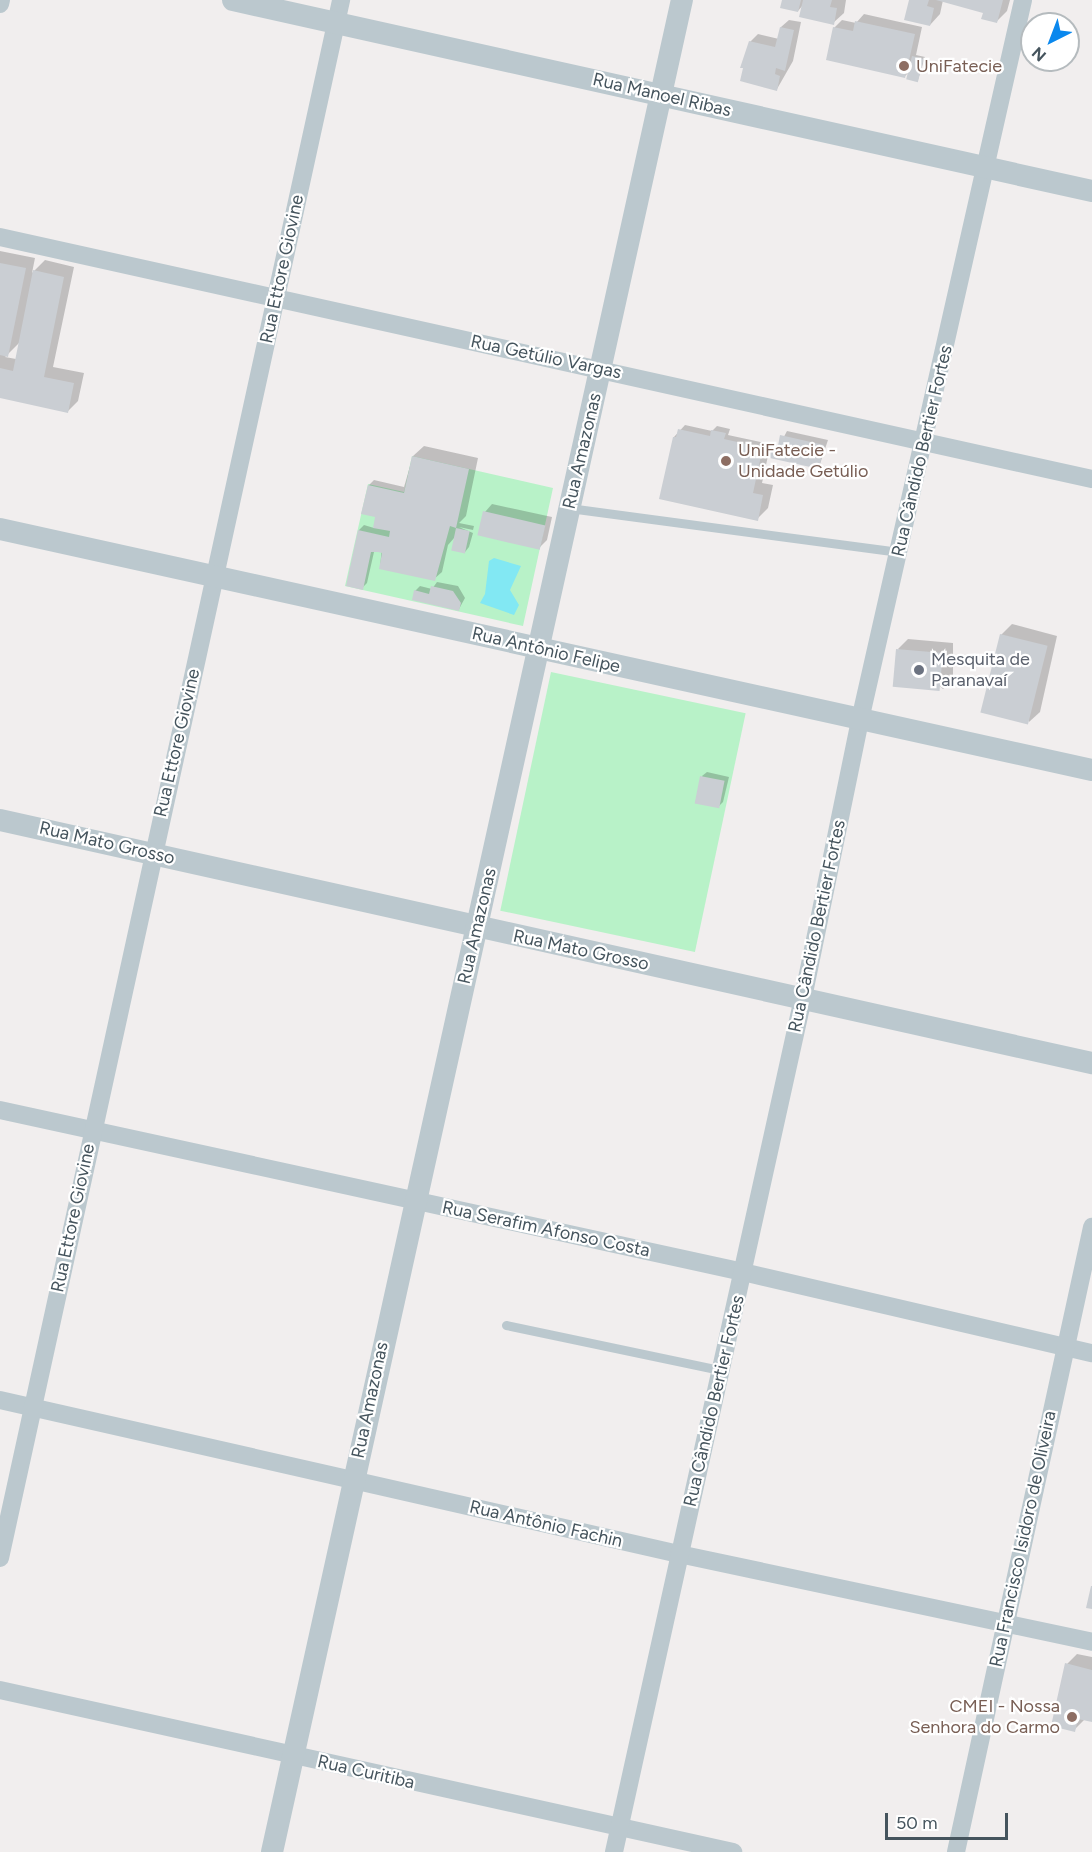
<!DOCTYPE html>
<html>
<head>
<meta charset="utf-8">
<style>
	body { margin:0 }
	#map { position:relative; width:1092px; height:1852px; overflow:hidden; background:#f1eeee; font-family:Figtree,sans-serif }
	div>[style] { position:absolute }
	.green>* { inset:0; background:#b8f2c8; transform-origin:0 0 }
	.water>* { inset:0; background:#82e8f3 }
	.shadow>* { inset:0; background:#0003 }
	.building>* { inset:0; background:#caced3; transform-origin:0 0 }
	.service>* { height:9px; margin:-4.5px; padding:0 4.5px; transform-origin:4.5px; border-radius:4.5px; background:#bbc8ce }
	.minor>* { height:18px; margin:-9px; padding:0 9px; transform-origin:9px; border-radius:9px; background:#bbc8ce }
	.tertiary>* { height:22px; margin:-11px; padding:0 11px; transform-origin:11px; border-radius:11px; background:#bbc8ce }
	.dots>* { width:16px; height:16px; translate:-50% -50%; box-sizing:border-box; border:3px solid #fff; border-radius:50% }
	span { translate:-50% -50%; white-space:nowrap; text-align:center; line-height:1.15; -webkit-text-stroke:4.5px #fff; paint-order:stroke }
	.education-label { font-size:18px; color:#785e54 }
	.left { translate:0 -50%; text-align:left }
	.right { translate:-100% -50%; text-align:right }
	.street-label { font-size:18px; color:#45545d }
	.worship-label { font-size:18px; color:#5b616d }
	.north { position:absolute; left:1020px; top:12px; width:60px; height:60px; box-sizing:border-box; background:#fff; border:2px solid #b5bbbe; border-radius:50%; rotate:222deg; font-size:16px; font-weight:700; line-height:24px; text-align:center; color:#45545d }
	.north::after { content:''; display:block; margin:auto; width:21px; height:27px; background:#0a88ee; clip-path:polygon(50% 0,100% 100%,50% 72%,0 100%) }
	.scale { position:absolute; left:885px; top:1813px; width:123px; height:27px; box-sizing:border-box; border:3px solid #45545d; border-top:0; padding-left:8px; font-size:18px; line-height:21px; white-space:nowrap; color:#45545d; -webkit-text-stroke:4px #fff; paint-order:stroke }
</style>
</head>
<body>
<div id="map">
	<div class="green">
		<div style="clip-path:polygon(412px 456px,553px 488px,523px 626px,345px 586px,368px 484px,404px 492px)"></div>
		<div style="left:551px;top:672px;width:199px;height:244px;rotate:12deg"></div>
	</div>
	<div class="water">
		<div style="clip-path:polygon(494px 558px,521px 566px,510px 590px,519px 605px,514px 615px,480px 603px,485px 594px,489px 561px)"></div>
	</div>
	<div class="shadow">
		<div style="clip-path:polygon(784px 0,846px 0,844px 13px,833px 23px,803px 5px,798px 11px)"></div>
		<div style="clip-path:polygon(910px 0,943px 0,940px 14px,930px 25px)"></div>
		<div style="clip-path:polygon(945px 0,1010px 0,1007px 11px,997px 21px,984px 11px)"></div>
		<div style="clip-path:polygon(864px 14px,922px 27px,916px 55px,925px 57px,918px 80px,910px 71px,905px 76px,834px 28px,842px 20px,856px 23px)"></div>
		<div style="clip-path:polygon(789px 20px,801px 22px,793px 61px,777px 89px,750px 42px,758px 34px,779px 39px,781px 27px)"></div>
		<div style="clip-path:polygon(evenodd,0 251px,35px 258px,32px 273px,45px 260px,74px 267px,53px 367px,84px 373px,78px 401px,68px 411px,0 397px,0 251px,20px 342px,16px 359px,5px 357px,20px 342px)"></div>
		<div style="clip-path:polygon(685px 425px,712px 431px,717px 426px,730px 429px,728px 435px,779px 446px,787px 431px,828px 440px,819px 467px,768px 456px,762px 483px,773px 485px,768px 508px,757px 519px,674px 437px)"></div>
		<div style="clip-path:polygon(424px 446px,478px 458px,466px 516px,459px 523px,474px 526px,473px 530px,459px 527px,473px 533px,469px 547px,465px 552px,455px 537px,448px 545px,442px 572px,434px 579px,380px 567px,382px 547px,374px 552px,367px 583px,362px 588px,359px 530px,364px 525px,374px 528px,377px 515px,369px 485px,374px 480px,404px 487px,413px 456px)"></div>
		<div style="clip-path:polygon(492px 504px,552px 517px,547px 540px,539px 548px,485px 512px)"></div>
		<div style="clip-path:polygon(437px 582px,458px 586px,465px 598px,459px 609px,415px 591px,420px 586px,432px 589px)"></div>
		<div style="clip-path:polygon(1012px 624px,1057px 636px,1040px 712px,1029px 722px,1001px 635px)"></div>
		<div style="clip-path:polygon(908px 639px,953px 643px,953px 679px,943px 689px,898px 649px)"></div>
		<div style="clip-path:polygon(707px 772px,729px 777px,723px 802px,718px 807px,702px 776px)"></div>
		<div style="clip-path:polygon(1077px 1654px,1092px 1657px,1092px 1721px,1085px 1719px,1074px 1730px,1067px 1664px)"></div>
	</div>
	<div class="building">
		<div style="clip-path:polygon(782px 0,801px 0,798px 12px,780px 8px)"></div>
		<div style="clip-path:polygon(803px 0,832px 0,830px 7px,837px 8px,834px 25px,799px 17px)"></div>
		<div style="clip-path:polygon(909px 0,929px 0,927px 6px,934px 8px,930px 26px,904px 20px)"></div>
		<div style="clip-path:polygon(936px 0,1003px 0,997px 23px,981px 19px,983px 13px)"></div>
		<div style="clip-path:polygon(855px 21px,915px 34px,905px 78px,826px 60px,833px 27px,853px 31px)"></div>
		<div style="clip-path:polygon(780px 27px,794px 30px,785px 71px,776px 68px,775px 74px,780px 76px,777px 91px,740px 81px,743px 68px,740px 68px,749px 41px,775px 47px)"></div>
		<div style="left:912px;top:56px;width:12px;height:24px;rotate:14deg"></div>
		<div style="clip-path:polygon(0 263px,26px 268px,8px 357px,0 355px)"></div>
		<div style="clip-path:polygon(33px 270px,64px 277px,44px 377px,74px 383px,68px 413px,0 398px,0 368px,13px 371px)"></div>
		<div style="clip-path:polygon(678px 429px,710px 436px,711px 430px,726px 433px,724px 439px,777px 451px,780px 435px,824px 445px,819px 469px,761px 456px,753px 493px,763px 495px,758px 521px,659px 499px,673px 437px,676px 437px)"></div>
		<div style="clip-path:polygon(412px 456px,469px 469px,456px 528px,450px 526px,435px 581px,379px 569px,382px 553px,378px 552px,371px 552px,363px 590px,346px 586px,358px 530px,389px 537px,390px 531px,373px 528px,375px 517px,361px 514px,368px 485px,404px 493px)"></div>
		<div style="left:483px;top:511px;width:64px;height:25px;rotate:13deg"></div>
		<div style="left:456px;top:528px;width:14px;height:23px;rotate:12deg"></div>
		<div style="clip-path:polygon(431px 586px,453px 591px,461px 603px,459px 611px,412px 600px,414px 590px,429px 594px)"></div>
		<div style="left:1000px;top:634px;width:49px;height:81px;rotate:14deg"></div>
		<div style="left:896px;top:649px;width:47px;height:38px;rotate:5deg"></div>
		<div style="left:700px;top:776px;width:25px;height:28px;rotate:11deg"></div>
		<div style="clip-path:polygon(1091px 1586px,1092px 1586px,1092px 1609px,1086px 1608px)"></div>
		<div style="clip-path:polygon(1065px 1663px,1092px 1670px,1092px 1722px,1078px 1719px,1075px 1732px,1051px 1726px)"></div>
	</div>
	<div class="service">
		<div style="left:569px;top:508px;width:333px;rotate:7.6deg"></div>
		<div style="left:506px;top:1325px;width:219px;rotate:11.9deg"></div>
	</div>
	<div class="minor">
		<div style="left:0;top:4px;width:4px;rotate:-76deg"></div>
		<div style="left:0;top:237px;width:1118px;rotate:12.5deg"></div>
		<div style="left:0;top:1110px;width:760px;rotate:12.3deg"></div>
		<div style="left:743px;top:1272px;width:358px;rotate:13.1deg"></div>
		<div style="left:0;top:1400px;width:696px;rotate:12.78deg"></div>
		<div style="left:679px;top:1554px;width:422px;rotate:12deg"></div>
		<div style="left:0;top:1558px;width:1595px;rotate:-77.65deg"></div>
		<div style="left:0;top:1690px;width:751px;rotate:12.46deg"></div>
		<div style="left:614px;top:1852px;width:875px;rotate:-77.52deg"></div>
		<div style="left:803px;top:998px;width:284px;rotate:-78.4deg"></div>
		<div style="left:860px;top:720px;width:738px;rotate:-77.24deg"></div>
		<div style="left:956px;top:1852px;width:640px;rotate:-77.72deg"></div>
	</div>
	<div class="tertiary">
		<div style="left:233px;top:0;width:880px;rotate:12.54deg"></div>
		<div style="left:0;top:529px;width:1118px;rotate:12.45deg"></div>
		<div style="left:0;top:820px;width:1119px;rotate:12.55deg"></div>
		<div style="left:272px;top:1852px;width:1897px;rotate:-77.52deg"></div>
	</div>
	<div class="dots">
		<div style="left:904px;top:66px;background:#8d6e63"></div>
		<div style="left:726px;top:461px;background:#8d6e63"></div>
		<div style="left:919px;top:670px;background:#6b7280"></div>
		<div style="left:1072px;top:1717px;background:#8d6e63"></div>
	</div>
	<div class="education-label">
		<span class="left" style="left:916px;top:66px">UniFatecie</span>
		<span class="left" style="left:738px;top:461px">UniFatecie -<br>Unidade Getúlio</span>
		<span class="right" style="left:1060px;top:1717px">CMEI - Nossa<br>Senhora do Carmo</span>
	</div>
	<div class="street-label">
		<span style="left:662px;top:95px;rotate:13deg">Rua Manoel Ribas</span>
		<span style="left:282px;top:269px;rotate:-78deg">Rua Ettore Giovine</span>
		<span style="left:546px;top:357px;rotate:12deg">Rua Getúlio Vargas</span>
		<span style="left:582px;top:451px;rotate:-77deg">Rua Amazonas</span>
		<span style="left:922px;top:451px;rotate:-77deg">Rua Cândido Bertier Fortes</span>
		<span style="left:546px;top:650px;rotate:13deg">Rua Antônio Felipe</span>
		<span style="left:177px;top:743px;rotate:-77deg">Rua Ettore Giovine</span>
		<span style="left:107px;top:843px;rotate:13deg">Rua Mato Grosso</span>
		<span style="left:477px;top:926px;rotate:-77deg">Rua Amazonas</span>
		<span style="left:817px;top:926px;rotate:-78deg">Rua Cândido Bertier Fortes</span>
		<span style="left:581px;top:950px;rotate:12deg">Rua Mato Grosso</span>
		<span style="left:73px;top:1218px;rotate:-78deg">Rua Ettore Giovine</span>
		<span style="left:546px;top:1229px;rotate:12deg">Rua Serafim Afonso Costa</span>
		<span style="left:370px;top:1400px;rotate:-78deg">Rua Amazonas</span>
		<span style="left:714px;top:1401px;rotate:-77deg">Rua Cândido Bertier Fortes</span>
		<span style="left:546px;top:1524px;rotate:13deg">Rua Antônio Fachin</span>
		<span style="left:1023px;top:1539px;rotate:-78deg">Rua Francisco Isidoro de Oliveira</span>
		<span style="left:366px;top:1772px;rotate:13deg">Rua Curitiba</span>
	</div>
	<div class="worship-label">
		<span class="left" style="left:931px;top:670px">Mesquita de<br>Paranavaí</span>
	</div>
	<div class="north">N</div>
	<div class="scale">50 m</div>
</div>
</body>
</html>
